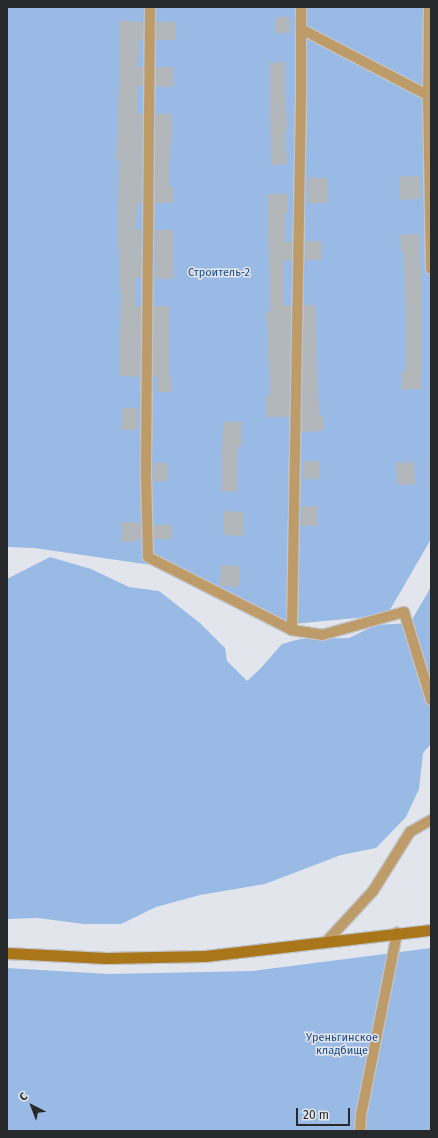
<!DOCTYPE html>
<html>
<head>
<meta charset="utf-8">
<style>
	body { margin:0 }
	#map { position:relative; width:438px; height:1138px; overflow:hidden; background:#e2e6ec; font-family:"Fira Sans",sans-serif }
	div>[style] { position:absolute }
	.green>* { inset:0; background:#99bae5 }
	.building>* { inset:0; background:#b2b7bc; transform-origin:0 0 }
	.roads { filter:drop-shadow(1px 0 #c0c4c9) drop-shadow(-1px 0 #c0c4c9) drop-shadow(0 1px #c0c4c9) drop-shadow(0 -1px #c0c4c9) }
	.service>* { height:10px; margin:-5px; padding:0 5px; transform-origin:5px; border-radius:5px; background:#be9c6a }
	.secondary>* { height:11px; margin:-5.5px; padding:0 5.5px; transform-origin:5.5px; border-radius:5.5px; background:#a9761a }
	span { translate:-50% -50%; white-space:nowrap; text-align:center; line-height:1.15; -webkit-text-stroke:3px #e2e6ec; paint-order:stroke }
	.park-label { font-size:11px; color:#184a88 }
	.frame { position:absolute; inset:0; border:8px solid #27292b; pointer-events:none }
	.north { position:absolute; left:12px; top:1086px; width:40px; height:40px; -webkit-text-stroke:3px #e2e6ec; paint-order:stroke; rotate:318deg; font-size:11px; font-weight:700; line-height:16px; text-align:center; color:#27292b }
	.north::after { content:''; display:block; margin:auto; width:14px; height:18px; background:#27292b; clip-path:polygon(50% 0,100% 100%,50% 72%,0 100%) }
	.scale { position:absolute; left:296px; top:1108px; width:54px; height:18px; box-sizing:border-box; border:2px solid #27292b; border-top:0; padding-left:5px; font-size:12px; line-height:14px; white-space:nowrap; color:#27292b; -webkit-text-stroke:3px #e2e6ec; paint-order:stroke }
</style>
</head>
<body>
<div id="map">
	<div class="green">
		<div style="clip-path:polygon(7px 7px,431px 7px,431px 539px,387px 615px,272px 626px,165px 567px,34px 548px,7px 547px)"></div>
		<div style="clip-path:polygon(50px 557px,91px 569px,129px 587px,159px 591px,200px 623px,225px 648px,227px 661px,247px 681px,260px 669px,282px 644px,300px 639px,349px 638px,376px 625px,410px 623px,431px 587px,431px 744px,423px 753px,419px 789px,406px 817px,376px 848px,341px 855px,265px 884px,200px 895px,156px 907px,121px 924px,84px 924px,38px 918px,7px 919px,7px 579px)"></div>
		<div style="clip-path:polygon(431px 948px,431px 1131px,7px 1131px,7px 968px,108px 974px,253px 971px)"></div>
	</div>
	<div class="building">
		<div style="left:275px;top:17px;width:15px;height:16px"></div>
		<div style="clip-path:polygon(119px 20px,143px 22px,143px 40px,139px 40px,138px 67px,143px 67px,143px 86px,137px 86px,137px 113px,143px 114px,142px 203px,137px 203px,136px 230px,142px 230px,141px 278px,136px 278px,136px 306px,141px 306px,140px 377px,119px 376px,121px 294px,119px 294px,120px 251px,117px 251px,119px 161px,116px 161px,119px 80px)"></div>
		<div style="left:156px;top:22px;width:19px;height:18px"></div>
		<div style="clip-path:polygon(285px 62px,287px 129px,285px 129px,287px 164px,271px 165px,269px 63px)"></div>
		<div style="left:156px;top:67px;width:17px;height:20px"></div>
		<div style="clip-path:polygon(156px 114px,172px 114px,169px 187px,174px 187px,174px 203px,155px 203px)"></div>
		<div style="left:420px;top:176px;width:23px;height:21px;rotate:88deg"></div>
		<div style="left:307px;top:178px;width:20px;height:25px"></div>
		<div style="clip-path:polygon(267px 194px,287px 194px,287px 214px,285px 214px,285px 242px,292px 242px,292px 260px,283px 261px,284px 305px,291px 305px,289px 417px,265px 417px,265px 396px,270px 396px,266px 312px,270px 312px)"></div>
		<div style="left:155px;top:230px;width:18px;height:49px"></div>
		<div style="clip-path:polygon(419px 234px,422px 295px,422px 389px,401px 390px,401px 372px,406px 372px,404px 252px,401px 252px,400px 235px)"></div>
		<div style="left:305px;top:241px;width:16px;height:19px"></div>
		<div style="clip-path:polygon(304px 305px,316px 305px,317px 383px,318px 383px,319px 416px,323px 416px,324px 431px,302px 432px)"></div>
		<div style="clip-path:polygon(154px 306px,170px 306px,169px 377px,172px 377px,172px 392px,157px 392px,157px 377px,153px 377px)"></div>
		<div style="left:121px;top:408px;width:16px;height:22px"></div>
		<div style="clip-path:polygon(223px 422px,242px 422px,241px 447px,238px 447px,237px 492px,221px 491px)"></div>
		<div style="left:320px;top:461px;width:18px;height:17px;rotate:90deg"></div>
		<div style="left:414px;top:462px;width:22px;height:18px;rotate:87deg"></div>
		<div style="left:154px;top:463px;width:14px;height:18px"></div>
		<div style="left:317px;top:506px;width:20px;height:16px;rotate:90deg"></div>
		<div style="left:224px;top:511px;width:20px;height:24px;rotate:3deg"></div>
		<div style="clip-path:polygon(121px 522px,139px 522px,139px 525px,141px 525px,141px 538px,138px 538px,138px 542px,121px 542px)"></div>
		<div style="left:154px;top:525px;width:18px;height:14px"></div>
		<div style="left:221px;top:565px;width:19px;height:21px;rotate:3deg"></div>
	</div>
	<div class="roads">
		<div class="service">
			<div style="left:150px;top:7px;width:468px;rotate:90.5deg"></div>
			<div style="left:146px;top:475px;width:82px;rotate:88.6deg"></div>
			<div style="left:148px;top:557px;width:161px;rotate:26.9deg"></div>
			<div style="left:301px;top:7px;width:89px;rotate:90deg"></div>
			<div style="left:301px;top:96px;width:534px;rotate:90.97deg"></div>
			<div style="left:292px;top:630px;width:30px;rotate:9deg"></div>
			<div style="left:322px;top:635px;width:85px;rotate:-15.7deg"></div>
			<div style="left:404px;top:612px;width:92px;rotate:72.9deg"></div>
			<div style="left:429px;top:7px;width:90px;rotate:90.6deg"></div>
			<div style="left:428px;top:97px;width:172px;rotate:89deg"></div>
			<div style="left:301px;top:29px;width:147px;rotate:27.6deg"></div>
			<div style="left:327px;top:941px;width:68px;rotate:-47.4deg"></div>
			<div style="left:373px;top:891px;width:70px;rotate:-57.9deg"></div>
			<div style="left:410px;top:832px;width:24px;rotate:-30deg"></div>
			<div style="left:360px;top:1131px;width:16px;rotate:-86deg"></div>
			<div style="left:361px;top:1115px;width:186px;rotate:-78.8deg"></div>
		</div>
		<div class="secondary">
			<div style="left:7px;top:953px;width:99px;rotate:2.9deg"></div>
			<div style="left:106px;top:958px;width:99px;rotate:-1.2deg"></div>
			<div style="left:205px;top:956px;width:227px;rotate:-6.6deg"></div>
		</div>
	</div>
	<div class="park-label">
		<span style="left:219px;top:273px">Строитель-2</span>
		<span style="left:342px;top:1045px">Уреньгинское<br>кладбище</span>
	</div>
	<div class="frame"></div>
	<div class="north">С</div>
	<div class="scale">20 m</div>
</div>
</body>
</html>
